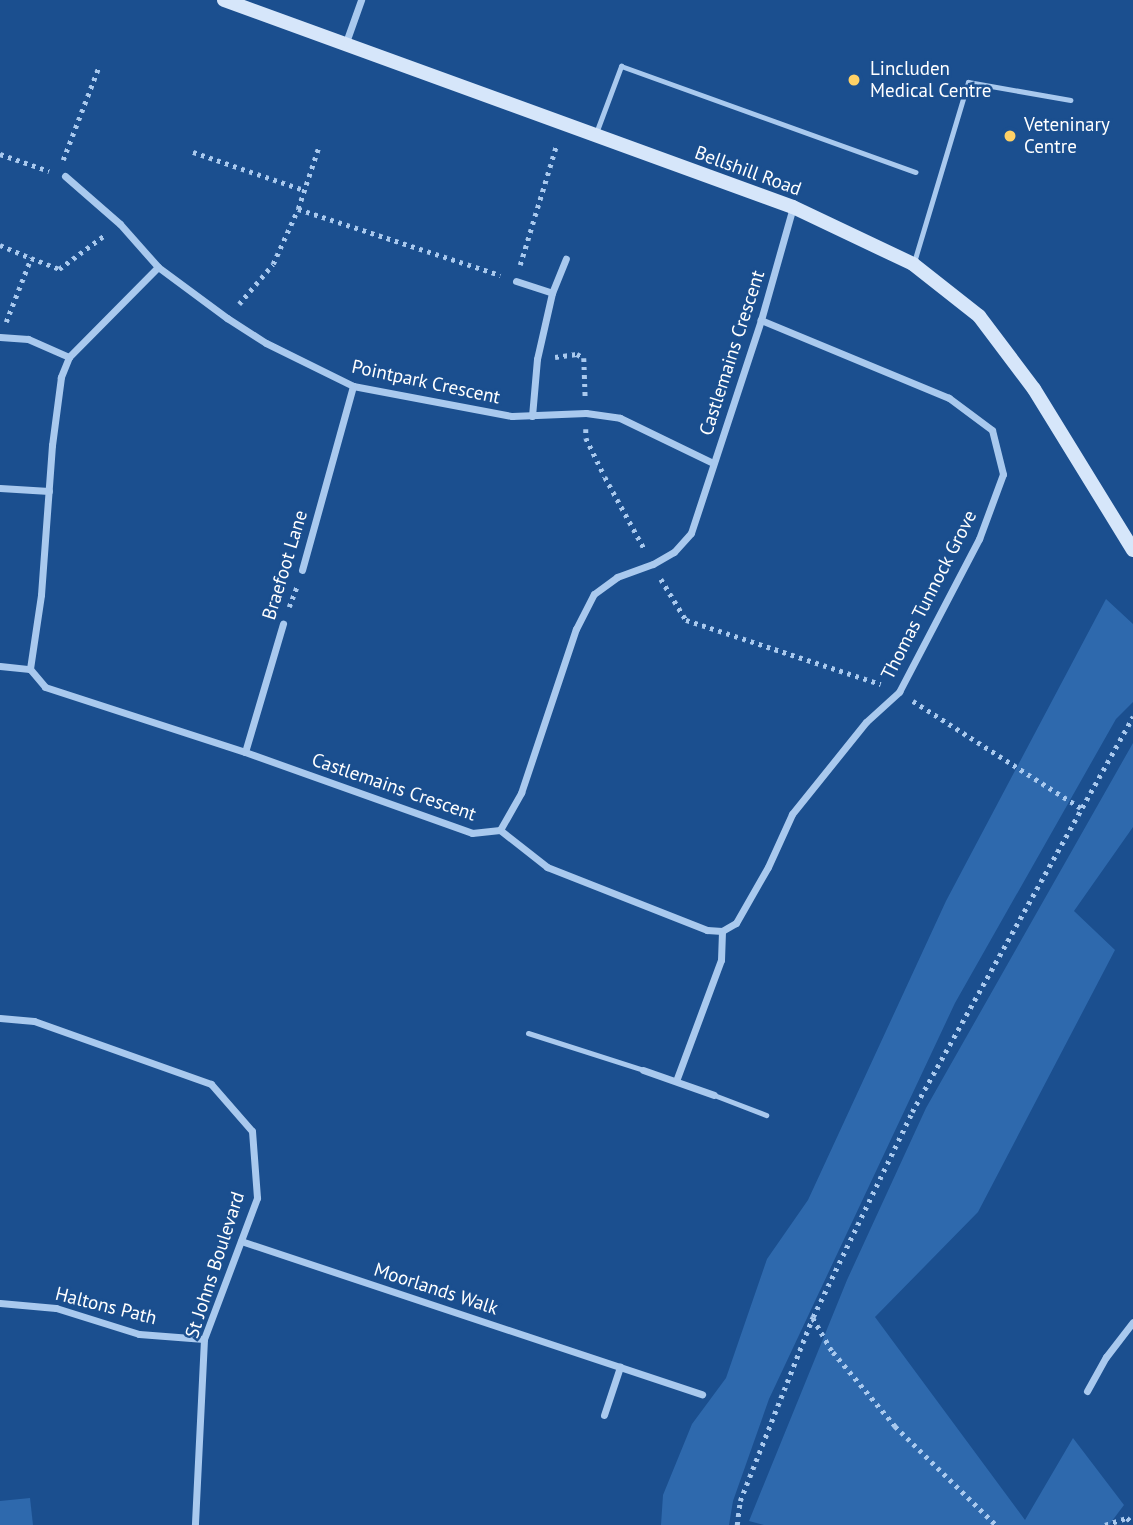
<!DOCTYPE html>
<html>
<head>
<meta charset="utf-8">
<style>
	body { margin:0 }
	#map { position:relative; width:1133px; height:1525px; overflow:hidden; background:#1b4f8f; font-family:"PT Sans",sans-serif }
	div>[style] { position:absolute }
	.green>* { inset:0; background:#2e69ad }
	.path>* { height:4.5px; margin-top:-2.25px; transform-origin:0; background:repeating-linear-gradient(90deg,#a9c9ee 0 3.5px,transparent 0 8.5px) }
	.service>* { height:5px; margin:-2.5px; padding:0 2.5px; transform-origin:2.5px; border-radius:2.5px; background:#a9c9ee }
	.minor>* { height:7px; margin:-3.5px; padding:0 3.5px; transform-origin:3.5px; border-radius:3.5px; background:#a9c9ee }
	.secondary>* { height:14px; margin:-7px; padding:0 7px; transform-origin:7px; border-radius:7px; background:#d6e6fa }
	.dots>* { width:19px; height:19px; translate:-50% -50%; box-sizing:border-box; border:4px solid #1b4f8f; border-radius:50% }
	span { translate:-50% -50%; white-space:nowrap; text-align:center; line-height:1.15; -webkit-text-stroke:5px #1b4f8f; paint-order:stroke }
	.poi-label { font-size:19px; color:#fff }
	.left { translate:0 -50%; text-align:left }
	.street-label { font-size:19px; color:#fff }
</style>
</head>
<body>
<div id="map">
	<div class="green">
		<div style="clip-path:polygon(1106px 599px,1133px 624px,1133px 702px,1116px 719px,955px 1003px,769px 1399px,733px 1501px,729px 1525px,661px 1525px,663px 1495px,692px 1424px,726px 1378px,767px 1259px,808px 1200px,946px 901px)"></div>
		<div style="clip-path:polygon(1133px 743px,1133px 827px,1074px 911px,1115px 950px,978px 1212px,875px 1317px,1025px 1520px,1073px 1438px,1124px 1505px,1109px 1525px,764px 1525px,749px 1521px,847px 1280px,926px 1108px)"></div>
		<div style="clip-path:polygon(30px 1498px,33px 1525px,0 1525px,0 1501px)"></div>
	</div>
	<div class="path">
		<div style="left:193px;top:152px;width:117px;rotate:18.9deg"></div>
		<div style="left:0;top:154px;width:52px;rotate:19.1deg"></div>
		<div style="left:63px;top:160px;width:101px;rotate:-69deg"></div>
		<div style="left:298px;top:209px;width:213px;rotate:18.1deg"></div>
		<div style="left:0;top:245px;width:34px;rotate:23deg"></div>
		<div style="left:520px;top:265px;width:127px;rotate:-73.1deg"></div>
		<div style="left:239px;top:304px;width:52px;rotate:-49.6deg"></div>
		<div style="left:273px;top:264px;width:60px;rotate:-65.6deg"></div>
		<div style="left:298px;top:209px;width:66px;rotate:-71.6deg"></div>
		<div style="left:6px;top:322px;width:69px;rotate:-68.7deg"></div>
		<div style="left:31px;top:258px;width:30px;rotate:21deg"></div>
		<div style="left:59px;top:269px;width:57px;rotate:-36.5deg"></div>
		<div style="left:555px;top:357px;width:22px;rotate:-8deg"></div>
		<div style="left:577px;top:354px;width:8px;rotate:30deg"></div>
		<div style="left:584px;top:358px;width:38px;rotate:88deg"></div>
		<div style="left:586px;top:429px;width:9px;rotate:90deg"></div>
		<div style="left:586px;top:438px;width:43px;rotate:64deg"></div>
		<div style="left:605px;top:477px;width:83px;rotate:61.3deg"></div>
		<div style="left:661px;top:579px;width:48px;rotate:58.6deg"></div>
		<div style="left:686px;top:620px;width:205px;rotate:18.2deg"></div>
		<div style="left:289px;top:607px;width:22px;rotate:-69deg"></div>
		<div style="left:913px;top:701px;width:199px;rotate:32.5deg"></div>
		<div style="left:813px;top:1318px;width:39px;rotate:60deg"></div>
		<div style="left:833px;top:1352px;width:97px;rotate:50deg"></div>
		<div style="left:895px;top:1426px;width:141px;rotate:44.4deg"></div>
		<div style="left:737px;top:1525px;width:24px;rotate:-83deg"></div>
		<div style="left:740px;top:1501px;width:198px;rotate:-68.4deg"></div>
		<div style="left:813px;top:1317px;width:228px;rotate:-64.2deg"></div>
		<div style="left:912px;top:1112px;width:453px;rotate:-60.8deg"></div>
		<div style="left:1105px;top:1525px;width:23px;rotate:-18deg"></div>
		<div style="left:1127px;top:1518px;width:8px;rotate:40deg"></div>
	</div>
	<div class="service">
		<div style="left:596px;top:133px;width:72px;rotate:-69.5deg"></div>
		<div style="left:621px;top:66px;width:313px;rotate:19.8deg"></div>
		<div style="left:914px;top:262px;width:188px;rotate:-73.3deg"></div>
		<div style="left:968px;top:82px;width:104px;rotate:10deg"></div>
		<div style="left:528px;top:1033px;width:121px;rotate:17.8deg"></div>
		<div style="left:714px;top:1095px;width:56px;rotate:21deg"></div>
	</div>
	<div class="minor">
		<div style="left:345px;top:45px;width:48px;rotate:-70.4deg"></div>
		<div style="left:65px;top:176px;width:73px;rotate:41.1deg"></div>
		<div style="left:120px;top:224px;width:57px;rotate:48.5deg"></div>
		<div style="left:158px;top:267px;width:86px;rotate:36.5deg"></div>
		<div style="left:227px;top:318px;width:46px;rotate:32.7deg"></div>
		<div style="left:266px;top:343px;width:97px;rotate:26.3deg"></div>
		<div style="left:353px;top:386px;width:162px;rotate:10.7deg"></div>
		<div style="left:512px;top:416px;width:74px;rotate:-2.3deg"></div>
		<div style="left:586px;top:413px;width:34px;rotate:8deg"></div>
		<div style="left:620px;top:418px;width:103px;rotate:25.8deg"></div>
		<div style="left:158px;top:267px;width:127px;rotate:134.7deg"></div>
		<div style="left:69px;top:357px;width:22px;rotate:112deg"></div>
		<div style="left:61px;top:377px;width:69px;rotate:97.5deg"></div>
		<div style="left:52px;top:445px;width:150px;rotate:94.2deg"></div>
		<div style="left:41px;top:595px;width:75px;rotate:98.5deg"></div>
		<div style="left:30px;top:669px;width:23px;rotate:50deg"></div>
		<div style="left:45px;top:687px;width:210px;rotate:18deg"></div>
		<div style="left:245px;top:752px;width:241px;rotate:19.6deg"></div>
		<div style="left:472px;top:833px;width:28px;rotate:-6deg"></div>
		<div style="left:516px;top:281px;width:38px;rotate:18deg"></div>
		<div style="left:0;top:337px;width:28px;rotate:4deg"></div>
		<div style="left:28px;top:339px;width:45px;rotate:23.7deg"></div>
		<div style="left:532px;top:416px;width:57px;rotate:-85deg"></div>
		<div style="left:537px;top:359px;width:68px;rotate:-77.2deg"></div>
		<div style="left:552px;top:293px;width:37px;rotate:-68deg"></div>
		<div style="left:0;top:488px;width:49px;rotate:3.5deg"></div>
		<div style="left:302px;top:570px;width:191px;rotate:-74.5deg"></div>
		<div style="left:0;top:666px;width:30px;rotate:6deg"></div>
		<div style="left:245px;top:752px;width:134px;rotate:-73.5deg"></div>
		<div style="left:500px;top:830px;width:60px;rotate:38.2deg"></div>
		<div style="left:547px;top:867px;width:172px;rotate:21.5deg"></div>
		<div style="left:707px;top:930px;width:15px;rotate:4deg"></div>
		<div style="left:722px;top:931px;width:16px;rotate:-30deg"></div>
		<div style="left:736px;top:923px;width:64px;rotate:-60.3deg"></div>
		<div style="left:768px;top:867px;width:58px;rotate:-65.6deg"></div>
		<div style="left:792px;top:814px;width:118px;rotate:-51.2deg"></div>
		<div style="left:866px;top:722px;width:45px;rotate:-42.3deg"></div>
		<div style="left:899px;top:692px;width:173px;rotate:-62.4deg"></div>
		<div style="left:979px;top:539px;width:69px;rotate:-69.7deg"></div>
		<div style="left:1003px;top:474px;width:45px;rotate:-104deg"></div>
		<div style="left:992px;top:430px;width:54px;rotate:-143.3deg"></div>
		<div style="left:949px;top:398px;width:204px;rotate:-157.5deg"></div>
		<div style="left:500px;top:830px;width:43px;rotate:-60.4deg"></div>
		<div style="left:521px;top:793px;width:173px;rotate:-71.5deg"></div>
		<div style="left:576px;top:629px;width:39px;rotate:-63deg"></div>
		<div style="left:594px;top:594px;width:29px;rotate:-36deg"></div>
		<div style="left:617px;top:577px;width:38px;rotate:-20deg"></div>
		<div style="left:653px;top:564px;width:24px;rotate:-30deg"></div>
		<div style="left:674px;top:552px;width:25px;rotate:-48deg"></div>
		<div style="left:691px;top:533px;width:224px;rotate:-71.8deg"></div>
		<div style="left:761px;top:320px;width:117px;rotate:-74.2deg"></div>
		<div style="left:0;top:1018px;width:34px;rotate:5deg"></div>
		<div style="left:34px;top:1021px;width:188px;rotate:19.6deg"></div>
		<div style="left:211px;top:1084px;width:62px;rotate:48.9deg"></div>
		<div style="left:252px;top:1131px;width:67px;rotate:85.7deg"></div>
		<div style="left:257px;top:1198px;width:151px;rotate:110.6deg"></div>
		<div style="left:204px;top:1339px;width:186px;rotate:92.8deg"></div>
		<div style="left:643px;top:1070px;width:75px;rotate:19.4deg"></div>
		<div style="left:676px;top:1081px;width:129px;rotate:-69.6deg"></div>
		<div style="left:721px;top:960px;width:29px;rotate:-88deg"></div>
		<div style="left:241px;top:1241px;width:486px;rotate:18.4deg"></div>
		<div style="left:0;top:1303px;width:56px;rotate:5.1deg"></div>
		<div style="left:56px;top:1308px;width:87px;rotate:17.4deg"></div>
		<div style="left:139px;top:1334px;width:65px;rotate:4.4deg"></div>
		<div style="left:1087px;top:1391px;width:39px;rotate:-61deg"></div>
		<div style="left:1106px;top:1357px;width:44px;rotate:-52.4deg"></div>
		<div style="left:604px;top:1415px;width:51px;rotate:-71.6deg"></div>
	</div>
	<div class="secondary">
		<div style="left:224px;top:0;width:605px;rotate:19.99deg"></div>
		<div style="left:793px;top:207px;width:133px;rotate:25.4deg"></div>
		<div style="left:913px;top:264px;width:84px;rotate:38.2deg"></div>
		<div style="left:979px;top:316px;width:91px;rotate:53deg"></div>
		<div style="left:1034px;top:389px;width:189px;rotate:58.4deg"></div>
	</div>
	<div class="dots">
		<div style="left:854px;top:80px;background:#ffd166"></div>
		<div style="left:1010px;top:136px;background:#ffd166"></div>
	</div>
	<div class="poi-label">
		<span class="left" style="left:870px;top:80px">Lincluden<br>Medical Centre</span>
		<span class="left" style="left:1024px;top:136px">Veteninary<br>Centre</span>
	</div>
	<div class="street-label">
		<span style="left:748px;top:171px;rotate:20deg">Bellshill Road</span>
		<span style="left:732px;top:353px;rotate:-72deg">Castlemains Crescent</span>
		<span style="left:426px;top:382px;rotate:12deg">Pointpark Crescent</span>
		<span style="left:285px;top:565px;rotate:-73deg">Braefoot Lane</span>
		<span style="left:929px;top:595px;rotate:-63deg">Thomas Tunnock Grove</span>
		<span style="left:394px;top:787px;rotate:19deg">Castlemains Crescent</span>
		<span style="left:215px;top:1265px;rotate:-72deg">St Johns Boulevard</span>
		<span style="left:436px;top:1289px;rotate:18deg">Moorlands Walk</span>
		<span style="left:106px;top:1306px;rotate:14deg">Haltons Path</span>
	</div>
</div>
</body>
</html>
